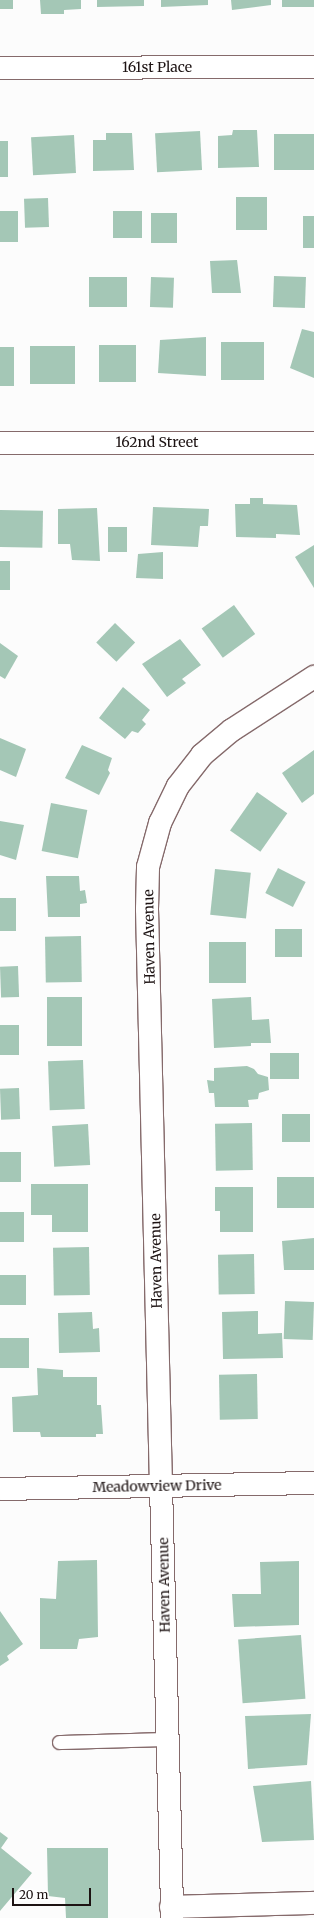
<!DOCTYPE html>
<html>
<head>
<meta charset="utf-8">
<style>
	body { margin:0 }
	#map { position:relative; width:314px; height:1918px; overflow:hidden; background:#fcfcfc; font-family:Merriweather,serif }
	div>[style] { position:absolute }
	.building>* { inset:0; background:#a4c7b6; transform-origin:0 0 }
	.roads { filter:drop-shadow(1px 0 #856a6b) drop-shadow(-1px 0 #856a6b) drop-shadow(0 1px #856a6b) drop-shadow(0 -1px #856a6b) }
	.lane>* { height:13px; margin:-6.5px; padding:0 6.5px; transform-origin:6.5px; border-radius:6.5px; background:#fff }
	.street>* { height:22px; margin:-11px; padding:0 11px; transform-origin:11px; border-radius:11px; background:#fff }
	.secondary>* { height:22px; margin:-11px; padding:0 11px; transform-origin:11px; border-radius:11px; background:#fff }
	span { translate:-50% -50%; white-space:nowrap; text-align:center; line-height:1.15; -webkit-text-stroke:3px #fff; paint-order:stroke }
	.street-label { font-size:14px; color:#1d1313 }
	.scale { position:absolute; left:12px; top:1888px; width:79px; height:18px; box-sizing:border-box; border:2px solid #1d1313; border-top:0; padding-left:5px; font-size:12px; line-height:14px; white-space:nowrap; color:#1d1313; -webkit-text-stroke:3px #fff; paint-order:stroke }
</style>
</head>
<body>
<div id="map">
	<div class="building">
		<div style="left:0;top:0;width:13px;height:9px"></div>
		<div style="clip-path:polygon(40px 0,81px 0,81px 9px,64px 10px,64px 14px,41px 14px)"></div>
		<div style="clip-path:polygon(97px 0,144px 0,144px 6px,97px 7px)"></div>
		<div style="clip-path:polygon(161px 0,208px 0,208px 5px,161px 7px)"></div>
		<div style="clip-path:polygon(231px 0,271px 0,271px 5px,232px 10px)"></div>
		<div style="left:282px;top:0;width:32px;height:7px"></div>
		<div style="clip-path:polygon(233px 130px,257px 130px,259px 167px,218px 168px,218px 136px,232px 135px)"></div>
		<div style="left:200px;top:131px;width:39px;height:45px;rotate:87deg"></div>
		<div style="clip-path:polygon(106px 133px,132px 133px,134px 170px,93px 171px,93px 140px,106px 140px)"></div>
		<div style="left:314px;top:134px;width:36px;height:40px;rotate:90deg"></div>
		<div style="left:74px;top:135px;width:38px;height:43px;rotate:87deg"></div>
		<div style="left:0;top:141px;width:8px;height:36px"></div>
		<div style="left:267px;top:197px;width:33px;height:31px;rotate:90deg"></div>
		<div style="left:48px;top:198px;width:29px;height:24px;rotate:88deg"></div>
		<div style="left:0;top:211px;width:18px;height:31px"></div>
		<div style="left:142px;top:211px;width:27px;height:29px;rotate:90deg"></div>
		<div style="left:151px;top:213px;width:26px;height:30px"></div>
		<div style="left:303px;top:216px;width:11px;height:32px"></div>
		<div style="clip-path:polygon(237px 260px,241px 293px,212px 293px,210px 261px)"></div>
		<div style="left:274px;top:276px;width:32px;height:31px;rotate:2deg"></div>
		<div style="left:89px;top:277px;width:38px;height:30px"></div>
		<div style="left:151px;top:277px;width:23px;height:30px;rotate:2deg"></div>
		<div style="clip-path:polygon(302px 329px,314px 332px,314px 378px,290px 368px)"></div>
		<div style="clip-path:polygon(206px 337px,206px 376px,158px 373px,160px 340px)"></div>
		<div style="left:264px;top:342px;width:38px;height:43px;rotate:90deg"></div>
		<div style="left:99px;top:345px;width:37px;height:37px"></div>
		<div style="left:30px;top:346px;width:45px;height:38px"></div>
		<div style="left:0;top:347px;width:14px;height:39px"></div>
		<div style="clip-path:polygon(250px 498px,263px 498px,263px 504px,297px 505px,300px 535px,276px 534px,276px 538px,236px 537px,235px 504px,250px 504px)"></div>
		<div style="clip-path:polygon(153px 507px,209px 509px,208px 526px,200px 526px,198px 547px,151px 545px)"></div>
		<div style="clip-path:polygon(97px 508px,100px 561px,72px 560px,70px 544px,58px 544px,58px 509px)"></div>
		<div style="left:0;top:510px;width:43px;height:37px;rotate:1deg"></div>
		<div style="left:108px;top:527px;width:19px;height:25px"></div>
		<div style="clip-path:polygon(314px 545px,314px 588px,295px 557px)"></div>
		<div style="clip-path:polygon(163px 552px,163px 579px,136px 578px,138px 554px)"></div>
		<div style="left:0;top:561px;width:10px;height:29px"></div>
		<div style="left:234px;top:605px;width:36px;height:40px;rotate:54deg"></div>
		<div style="left:115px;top:623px;width:28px;height:27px;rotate:44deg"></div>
		<div style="clip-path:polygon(180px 639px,201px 665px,182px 679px,186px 683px,167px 697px,142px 664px)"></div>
		<div style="clip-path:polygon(0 643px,18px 656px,5px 679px,0 676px)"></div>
		<div style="clip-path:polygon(123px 687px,150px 710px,142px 720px,146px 724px,138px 733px,132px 731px,125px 739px,99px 718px)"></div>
		<div style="clip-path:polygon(0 738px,26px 749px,16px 777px,0 770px)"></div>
		<div style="clip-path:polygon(82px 745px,112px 758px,108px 770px,110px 773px,99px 795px,65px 778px)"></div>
		<div style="clip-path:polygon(314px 750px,314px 794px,302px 803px,282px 773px)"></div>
		<div style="left:257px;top:792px;width:37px;height:47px;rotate:35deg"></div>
		<div style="left:51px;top:803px;width:37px;height:49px;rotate:11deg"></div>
		<div style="clip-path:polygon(0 821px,24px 825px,16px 860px,0 855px)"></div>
		<div style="left:278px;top:868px;width:31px;height:28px;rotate:27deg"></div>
		<div style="left:215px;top:869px;width:36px;height:46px;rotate:6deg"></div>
		<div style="clip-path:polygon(46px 876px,79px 876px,80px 891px,85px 890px,87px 903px,80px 904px,80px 917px,48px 917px)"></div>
		<div style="left:16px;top:898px;width:33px;height:16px;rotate:90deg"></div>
		<div style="left:275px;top:929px;width:27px;height:28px"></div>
		<div style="left:81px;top:936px;width:46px;height:36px;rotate:89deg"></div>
		<div style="left:209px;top:942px;width:37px;height:41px"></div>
		<div style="left:18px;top:966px;width:31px;height:18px;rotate:88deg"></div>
		<div style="left:82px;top:997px;width:49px;height:35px;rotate:90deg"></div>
		<div style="clip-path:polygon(251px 997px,252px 1020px,269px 1019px,271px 1043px,251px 1043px,251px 1046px,214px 1048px,212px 999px)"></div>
		<div style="left:0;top:1025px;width:19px;height:30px"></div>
		<div style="left:270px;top:1053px;width:29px;height:26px"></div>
		<div style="left:83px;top:1060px;width:49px;height:35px;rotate:88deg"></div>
		<div style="clip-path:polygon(247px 1066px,254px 1069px,258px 1074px,268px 1077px,269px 1090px,259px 1093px,258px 1099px,248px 1100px,249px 1107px,215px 1107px,214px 1093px,209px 1093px,207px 1080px,214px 1081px,214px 1068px)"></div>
		<div style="left:19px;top:1088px;width:31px;height:19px;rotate:88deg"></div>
		<div style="left:310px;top:1114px;width:28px;height:28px;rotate:90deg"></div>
		<div style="left:252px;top:1123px;width:47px;height:37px;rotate:89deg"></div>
		<div style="left:88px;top:1124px;width:41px;height:36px;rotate:87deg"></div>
		<div style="left:0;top:1152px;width:21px;height:30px"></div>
		<div style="left:277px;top:1177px;width:37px;height:31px"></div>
		<div style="clip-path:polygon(31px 1184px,88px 1184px,88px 1232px,52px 1232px,52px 1215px,31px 1215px)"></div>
		<div style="clip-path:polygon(215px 1187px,253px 1187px,253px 1232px,220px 1232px,220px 1211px,215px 1211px)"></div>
		<div style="left:24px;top:1212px;width:30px;height:24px;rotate:90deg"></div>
		<div style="clip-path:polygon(314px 1238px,314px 1270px,284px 1270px,282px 1241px)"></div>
		<div style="left:89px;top:1247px;width:48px;height:36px;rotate:89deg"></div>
		<div style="left:254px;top:1254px;width:40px;height:36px;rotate:89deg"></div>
		<div style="left:0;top:1275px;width:26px;height:30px"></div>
		<div style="left:314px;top:1302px;width:38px;height:29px;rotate:92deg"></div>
		<div style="clip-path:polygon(258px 1311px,258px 1334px,282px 1333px,283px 1358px,223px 1359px,222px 1312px)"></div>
		<div style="clip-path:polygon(92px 1312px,93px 1329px,99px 1328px,100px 1352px,59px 1353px,58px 1313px)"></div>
		<div style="left:29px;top:1338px;width:30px;height:29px;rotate:90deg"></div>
		<div style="clip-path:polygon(37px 1368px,63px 1370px,63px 1377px,97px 1377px,97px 1405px,101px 1405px,103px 1434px,96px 1434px,96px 1437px,41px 1437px,40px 1432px,13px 1432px,12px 1397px,38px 1395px)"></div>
		<div style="left:257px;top:1374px;width:45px;height:38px;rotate:89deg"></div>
		<div style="clip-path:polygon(97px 1560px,98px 1637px,79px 1639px,77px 1649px,40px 1649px,40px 1598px,56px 1599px,58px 1561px)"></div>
		<div style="clip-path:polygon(299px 1561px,299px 1625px,234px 1627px,232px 1594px,261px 1594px,260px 1562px)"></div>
		<div style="clip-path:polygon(0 1611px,23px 1644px,7px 1656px,9px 1660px,0 1666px)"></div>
		<div style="left:301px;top:1635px;width:64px;height:63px;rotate:86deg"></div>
		<div style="clip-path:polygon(311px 1714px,307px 1765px,248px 1769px,245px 1716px)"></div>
		<div style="clip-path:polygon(311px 1781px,314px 1840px,262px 1842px,253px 1786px)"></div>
		<div style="clip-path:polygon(0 1832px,8px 1838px,1px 1848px,32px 1873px,0 1911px)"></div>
		<div style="clip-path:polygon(47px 1848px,108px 1848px,108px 1918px,66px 1918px,65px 1898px,48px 1896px)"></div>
	</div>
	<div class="roads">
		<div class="lane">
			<div style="left:59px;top:1742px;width:108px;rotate:-1.6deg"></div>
		</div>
		<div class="street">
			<div style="left:0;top:68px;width:314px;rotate:-0.2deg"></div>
			<div style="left:0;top:443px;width:314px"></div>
			<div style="left:161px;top:1486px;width:577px;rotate:-91.39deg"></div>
			<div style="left:147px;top:909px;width:42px;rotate:-88.6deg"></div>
			<div style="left:148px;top:867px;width:46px;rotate:-74.7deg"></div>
			<div style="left:160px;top:823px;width:41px;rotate:-64.1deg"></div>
			<div style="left:178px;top:786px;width:39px;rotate:-52deg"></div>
			<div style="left:202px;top:755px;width:39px;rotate:-40deg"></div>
			<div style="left:232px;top:730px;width:98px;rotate:-32.9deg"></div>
			<div style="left:171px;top:1907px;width:143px;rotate:-1.6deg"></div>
		</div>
		<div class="secondary">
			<div style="left:161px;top:1486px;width:432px;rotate:88.5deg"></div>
			<div style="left:0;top:1489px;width:314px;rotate:-1.1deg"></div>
		</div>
	</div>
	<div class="street-label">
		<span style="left:157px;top:67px">161st Place</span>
		<span style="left:157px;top:442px">162nd Street</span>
		<span style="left:149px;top:937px;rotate:-91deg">Haven Avenue</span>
		<span style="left:156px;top:1261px;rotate:-91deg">Haven Avenue</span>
		<span style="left:157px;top:1486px;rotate:-1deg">Meadowview Drive</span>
		<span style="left:164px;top:1585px;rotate:-91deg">Haven Avenue</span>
	</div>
	<div class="scale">20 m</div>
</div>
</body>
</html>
